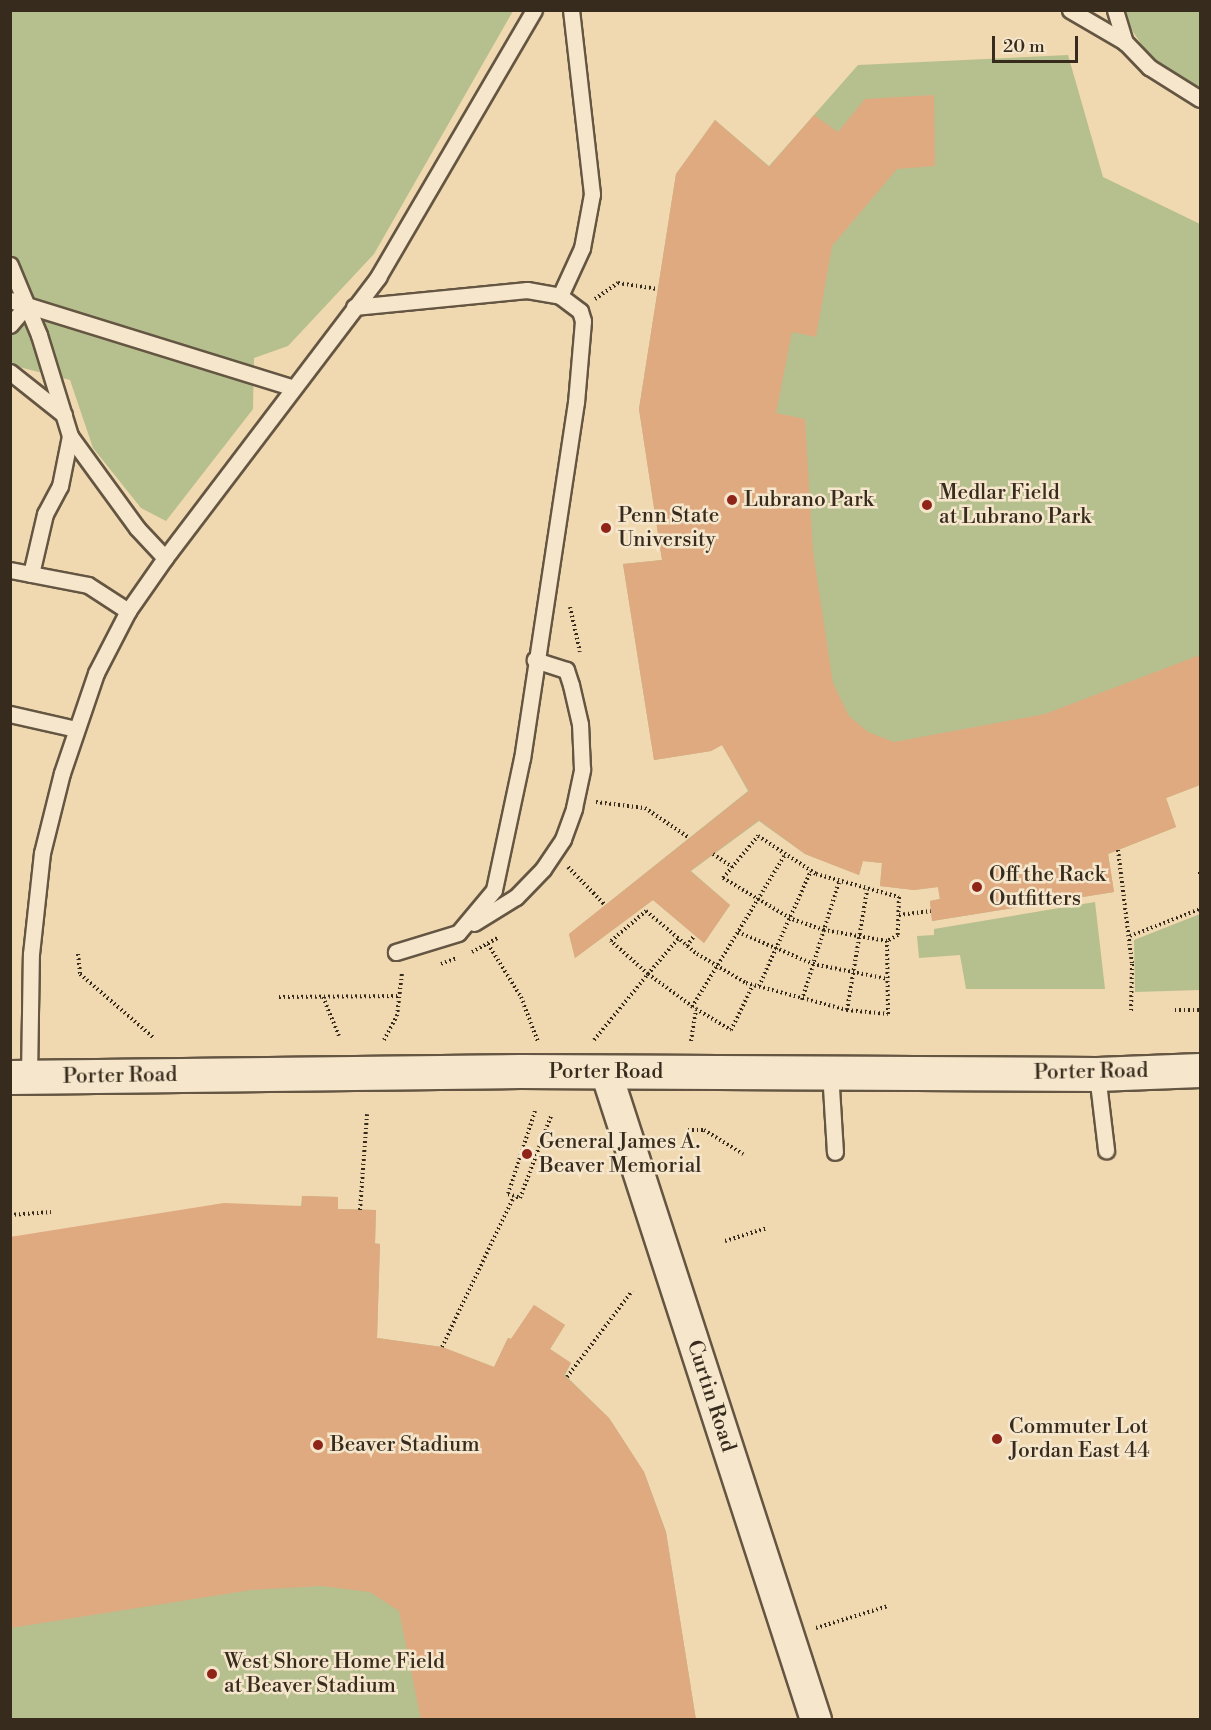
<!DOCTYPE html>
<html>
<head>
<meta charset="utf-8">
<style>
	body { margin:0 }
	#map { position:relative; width:1211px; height:1730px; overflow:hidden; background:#f0d8b0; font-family:"Libre Bodoni",serif }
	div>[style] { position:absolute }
	.green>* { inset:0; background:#b6bf8e }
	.building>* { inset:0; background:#dfaa80 }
	.path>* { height:4px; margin-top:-2px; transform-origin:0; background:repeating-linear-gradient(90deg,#362b1d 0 1.5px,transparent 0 4.5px) }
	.roads { filter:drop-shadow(2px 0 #645642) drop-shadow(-2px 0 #645642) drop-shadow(0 2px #645642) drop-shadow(0 -2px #645642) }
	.lane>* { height:15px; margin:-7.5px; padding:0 7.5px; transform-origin:7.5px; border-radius:7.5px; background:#f5e6cc }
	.street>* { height:30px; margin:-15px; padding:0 15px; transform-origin:15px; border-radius:15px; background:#f5e6cc }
	.secondary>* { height:33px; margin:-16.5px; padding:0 16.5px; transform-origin:16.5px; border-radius:16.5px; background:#f5e6cc }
	.dots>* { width:16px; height:16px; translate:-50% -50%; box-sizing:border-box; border:3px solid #f5e6cc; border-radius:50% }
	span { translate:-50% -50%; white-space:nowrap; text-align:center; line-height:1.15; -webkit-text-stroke:5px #f5e6cc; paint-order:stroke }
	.poi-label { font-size:21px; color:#362b1d }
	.left { translate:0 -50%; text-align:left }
	.street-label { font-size:21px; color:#362b1d }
	.frame { position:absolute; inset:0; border:12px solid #362b1d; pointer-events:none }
	.scale { position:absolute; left:992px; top:36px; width:86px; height:27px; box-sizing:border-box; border:3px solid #362b1d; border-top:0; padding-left:8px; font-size:18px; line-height:21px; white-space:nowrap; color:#362b1d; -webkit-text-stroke:4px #f5e6cc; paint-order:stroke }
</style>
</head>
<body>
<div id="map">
	<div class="green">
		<div style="clip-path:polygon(11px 11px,513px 11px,374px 254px,288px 346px,254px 358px,253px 409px,166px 521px,141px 508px,93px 448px,70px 380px,11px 365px)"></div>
		<div style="clip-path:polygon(1119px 11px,1200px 11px,1200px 88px,1150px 57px)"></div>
		<div style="clip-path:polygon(1068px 55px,1103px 177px,1200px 224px,1200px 785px,1166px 798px,1176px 827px,1108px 854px,1114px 892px,932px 921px,930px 901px,940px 899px,938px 887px,914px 890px,880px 886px,882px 863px,863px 861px,859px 875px,805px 854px,759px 821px,691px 871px,730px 905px,704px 943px,653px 900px,575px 958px,569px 934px,748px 791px,722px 745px,711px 751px,654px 760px,623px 564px,662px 560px,639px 409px,676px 174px,715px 120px,769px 166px,858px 65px)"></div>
		<div style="clip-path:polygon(1095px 902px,1105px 989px,966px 989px,960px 955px,919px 958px,917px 936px,934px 935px,934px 929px)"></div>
		<div style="clip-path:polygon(1200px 914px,1200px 990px,1135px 992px,1134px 940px)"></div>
		<div style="clip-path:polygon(302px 1196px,338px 1197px,338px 1209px,376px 1210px,375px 1243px,380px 1244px,377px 1338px,442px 1347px,494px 1367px,508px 1338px,511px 1339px,534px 1305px,565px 1325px,550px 1349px,571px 1363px,565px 1375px,609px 1418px,644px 1472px,666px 1532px,696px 1720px,11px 1720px,11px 1237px,301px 1206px)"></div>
	</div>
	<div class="building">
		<div style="clip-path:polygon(934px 95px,935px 166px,897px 169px,832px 246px,816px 337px,792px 332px,776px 413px,805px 419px,813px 552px,833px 683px,849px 716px,868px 732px,894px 742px,1045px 714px,1200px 655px,1200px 785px,1166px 798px,1176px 827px,1108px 854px,1114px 892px,932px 921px,930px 901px,940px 899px,938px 887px,914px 890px,880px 886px,882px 863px,863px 861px,859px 875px,805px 854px,759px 820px,690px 871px,730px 905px,704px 943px,653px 900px,575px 958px,569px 934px,749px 791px,722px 745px,711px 751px,654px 760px,623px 564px,662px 560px,639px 409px,676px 174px,715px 120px,769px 167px,814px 115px,838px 132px,865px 99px)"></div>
		<div style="clip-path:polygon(302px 1196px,338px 1197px,338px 1209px,376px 1210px,375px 1244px,380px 1244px,377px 1338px,442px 1347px,494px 1367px,508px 1338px,511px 1339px,534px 1305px,565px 1325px,550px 1349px,571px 1363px,564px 1375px,609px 1418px,644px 1472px,666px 1532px,696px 1720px,421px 1720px,399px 1611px,370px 1592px,321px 1586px,251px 1590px,10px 1628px,10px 1237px,224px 1203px,302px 1206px)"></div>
	</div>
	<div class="path">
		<div style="left:595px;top:299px;width:28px;rotate:-35deg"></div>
		<div style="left:618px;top:283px;width:40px;rotate:8.5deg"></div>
		<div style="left:570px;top:607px;width:46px;rotate:77.5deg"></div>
		<div style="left:596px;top:802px;width:49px;rotate:7deg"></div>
		<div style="left:645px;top:808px;width:52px;rotate:34deg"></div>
		<div style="left:1118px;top:850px;width:115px;rotate:83deg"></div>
		<div style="left:1132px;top:964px;width:47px;rotate:91.2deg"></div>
		<div style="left:713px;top:854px;width:23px;rotate:34deg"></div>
		<div style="left:568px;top:867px;width:53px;rotate:45.8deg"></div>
		<div style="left:1200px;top:872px;width:4px;rotate:90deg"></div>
		<div style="left:899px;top:915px;width:32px;rotate:-7deg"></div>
		<div style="left:738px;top:932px;width:82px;rotate:23.1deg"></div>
		<div style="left:813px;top:964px;width:76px;rotate:11.3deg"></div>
		<div style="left:1130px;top:936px;width:75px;rotate:-21.1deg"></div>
		<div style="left:678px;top:939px;width:46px;rotate:130.6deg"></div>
		<div style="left:648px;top:974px;width:59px;rotate:36.1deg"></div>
		<div style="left:696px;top:1009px;width:41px;rotate:31deg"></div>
		<div style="left:731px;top:1030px;width:50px;rotate:-63.9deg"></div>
		<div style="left:488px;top:944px;width:62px;rotate:58.1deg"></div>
		<div style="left:521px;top:997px;width:48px;rotate:69.3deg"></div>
		<div style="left:687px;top:946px;width:12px;rotate:-55deg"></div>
		<div style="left:472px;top:952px;width:29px;rotate:-29deg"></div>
		<div style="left:78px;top:954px;width:20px;rotate:84deg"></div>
		<div style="left:80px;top:974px;width:98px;rotate:40.9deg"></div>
		<div style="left:441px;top:964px;width:17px;rotate:-21deg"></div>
		<div style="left:759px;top:986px;width:126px;rotate:-65.7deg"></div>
		<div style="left:279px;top:997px;width:121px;rotate:-0.5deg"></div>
		<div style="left:323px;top:997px;width:42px;rotate:67.7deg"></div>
		<div style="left:802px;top:1000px;width:124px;rotate:-72.6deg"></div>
		<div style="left:692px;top:1007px;width:177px;rotate:-58.6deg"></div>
		<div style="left:847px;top:1010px;width:122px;rotate:-80.5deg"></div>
		<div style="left:1175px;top:1010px;width:25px"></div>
		<div style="left:384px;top:1040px;width:27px;rotate:-62deg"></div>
		<div style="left:397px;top:1016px;width:43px;rotate:-83.4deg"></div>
		<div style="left:594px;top:1040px;width:85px;rotate:-50.7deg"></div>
		<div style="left:648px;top:974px;width:50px;rotate:-138.3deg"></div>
		<div style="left:611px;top:941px;width:46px;rotate:-40.6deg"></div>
		<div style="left:646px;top:911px;width:67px;rotate:40.1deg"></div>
		<div style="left:697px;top:954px;width:57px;rotate:30.6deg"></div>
		<div style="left:746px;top:983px;width:105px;rotate:15deg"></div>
		<div style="left:847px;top:1010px;width:41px;rotate:5.6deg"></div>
		<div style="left:888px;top:1014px;width:73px;rotate:-90.8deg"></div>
		<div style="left:887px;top:941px;width:64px;rotate:-170.1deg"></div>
		<div style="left:824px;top:930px;width:36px;rotate:-161deg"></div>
		<div style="left:790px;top:918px;width:78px;rotate:-149.2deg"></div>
		<div style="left:723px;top:878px;width:55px;rotate:-50.2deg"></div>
		<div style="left:758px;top:836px;width:69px;rotate:33.2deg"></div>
		<div style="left:816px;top:874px;width:86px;rotate:15.5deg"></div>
		<div style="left:899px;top:897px;width:38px;rotate:92deg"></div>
		<div style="left:898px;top:935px;width:13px;rotate:151deg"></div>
		<div style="left:691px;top:1041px;width:31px;rotate:-81deg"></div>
		<div style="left:535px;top:1111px;width:87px;rotate:108deg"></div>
		<div style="left:508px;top:1194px;width:13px;rotate:18deg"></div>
		<div style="left:520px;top:1198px;width:88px;rotate:-69.3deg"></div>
		<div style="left:688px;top:1130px;width:16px"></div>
		<div style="left:704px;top:1130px;width:46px;rotate:31.6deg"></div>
		<div style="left:360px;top:1210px;width:96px;rotate:-85.8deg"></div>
		<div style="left:10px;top:1215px;width:41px;rotate:-4.2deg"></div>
		<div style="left:725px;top:1241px;width:44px;rotate:-17.2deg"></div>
		<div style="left:442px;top:1347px;width:167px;rotate:-64.5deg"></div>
		<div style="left:567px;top:1377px;width:108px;rotate:-52.9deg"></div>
		<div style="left:816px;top:1628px;width:75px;rotate:-17deg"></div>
	</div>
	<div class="roads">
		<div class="lane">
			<div style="left:1070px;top:10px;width:64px;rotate:30.2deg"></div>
			<div style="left:1115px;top:10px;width:34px;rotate:73deg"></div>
			<div style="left:1125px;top:42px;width:35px;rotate:46deg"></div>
			<div style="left:1149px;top:67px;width:60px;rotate:32.1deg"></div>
			<div style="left:10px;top:265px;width:76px;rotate:67.5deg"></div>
			<div style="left:39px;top:335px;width:106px;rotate:72.9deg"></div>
			<div style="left:70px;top:436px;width:114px;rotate:53.9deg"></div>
			<div style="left:137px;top:528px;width:41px;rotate:47deg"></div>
			<div style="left:560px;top:296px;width:53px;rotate:-65.4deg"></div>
			<div style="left:582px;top:248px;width:55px;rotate:-79.5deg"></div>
			<div style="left:592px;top:194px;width:185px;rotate:-96.5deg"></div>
			<div style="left:10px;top:300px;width:297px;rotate:17.2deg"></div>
			<div style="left:354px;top:307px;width:174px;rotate:-5.6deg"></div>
			<div style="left:527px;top:290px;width:34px;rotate:10deg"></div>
			<div style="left:560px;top:296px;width:25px;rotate:37deg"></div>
			<div style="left:580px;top:311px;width:10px;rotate:73deg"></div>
			<div style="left:583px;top:321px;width:81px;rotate:94.9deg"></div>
			<div style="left:576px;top:402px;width:360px;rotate:98.6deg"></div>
			<div style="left:522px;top:758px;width:135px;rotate:102deg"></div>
			<div style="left:494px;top:890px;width:56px;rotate:129.9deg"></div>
			<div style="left:458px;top:933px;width:65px;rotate:163deg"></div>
			<div style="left:10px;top:325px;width:26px;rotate:-50deg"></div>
			<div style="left:10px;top:372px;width:69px;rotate:38.5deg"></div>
			<div style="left:10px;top:570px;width:79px;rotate:10.9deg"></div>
			<div style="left:88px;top:585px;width:48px;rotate:33deg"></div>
			<div style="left:31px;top:574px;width:62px;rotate:-76.9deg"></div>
			<div style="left:45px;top:514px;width:32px;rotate:-62deg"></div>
			<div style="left:60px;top:486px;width:51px;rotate:-78.7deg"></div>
			<div style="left:10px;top:714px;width:68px;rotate:12.8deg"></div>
			<div style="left:474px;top:923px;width:49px;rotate:-31.8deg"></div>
			<div style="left:516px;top:897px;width:39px;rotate:-46deg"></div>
			<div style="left:543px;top:869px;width:36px;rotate:-56deg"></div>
			<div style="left:563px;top:839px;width:33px;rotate:-70deg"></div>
			<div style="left:574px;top:808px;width:40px;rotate:-78deg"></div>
			<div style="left:582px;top:769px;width:45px;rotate:-92.5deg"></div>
			<div style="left:580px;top:724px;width:40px;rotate:-103deg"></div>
			<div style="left:571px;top:685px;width:16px;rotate:-108deg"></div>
			<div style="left:566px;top:670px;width:33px;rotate:-162deg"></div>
			<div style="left:830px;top:1071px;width:81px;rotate:86.5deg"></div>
			<div style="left:1097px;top:1074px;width:77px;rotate:83.2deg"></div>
			<div style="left:29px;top:1077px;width:123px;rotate:-89.1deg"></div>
			<div style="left:31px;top:954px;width:102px;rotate:-83.8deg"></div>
			<div style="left:42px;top:853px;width:82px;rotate:-76deg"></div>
			<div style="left:62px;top:773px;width:106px;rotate:-71.2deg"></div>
			<div style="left:96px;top:673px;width:70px;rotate:-62.7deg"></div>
			<div style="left:128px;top:611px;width:65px;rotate:-55.1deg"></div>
			<div style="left:165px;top:558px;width:353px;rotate:-52.8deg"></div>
			<div style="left:378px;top:277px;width:309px;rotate:-59.7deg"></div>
		</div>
		<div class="street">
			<div style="left:606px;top:1072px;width:681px;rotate:72.04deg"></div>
		</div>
		<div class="secondary">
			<div style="left:10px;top:1077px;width:510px;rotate:-0.67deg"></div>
			<div style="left:520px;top:1071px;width:577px;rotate:0.3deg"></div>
			<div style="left:1097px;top:1074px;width:103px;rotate:-2.2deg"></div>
		</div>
	</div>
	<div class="dots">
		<div style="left:732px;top:500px;background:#8f2418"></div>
		<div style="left:927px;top:505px;background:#8f2418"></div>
		<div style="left:606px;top:528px;background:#8f2418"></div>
		<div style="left:977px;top:887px;background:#8f2418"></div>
		<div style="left:527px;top:1154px;background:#8f2418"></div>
		<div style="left:997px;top:1439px;background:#8f2418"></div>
		<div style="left:318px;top:1445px;background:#8f2418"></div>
		<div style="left:212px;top:1674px;background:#8f2418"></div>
	</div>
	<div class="poi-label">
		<span class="left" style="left:939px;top:505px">Medlar Field<br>at Lubrano Park</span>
		<span class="left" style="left:744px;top:500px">Lubrano Park</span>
		<span class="left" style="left:618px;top:528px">Penn State<br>University</span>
		<span class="left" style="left:989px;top:887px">Off the Rack<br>Outfitters</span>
		<span class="left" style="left:539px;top:1154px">General James A.<br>Beaver Memorial</span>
		<span class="left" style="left:1009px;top:1439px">Commuter Lot<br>Jordan East 44</span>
		<span class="left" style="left:330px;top:1445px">Beaver Stadium</span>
		<span class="left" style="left:224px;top:1674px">West Shore Home Field<br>at Beaver Stadium</span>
	</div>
	<div class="street-label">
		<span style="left:606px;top:1072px">Porter Road</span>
		<span style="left:1091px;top:1072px;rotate:-1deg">Porter Road</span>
		<span style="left:120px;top:1076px;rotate:-1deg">Porter Road</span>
		<span style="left:711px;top:1396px;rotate:72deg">Curtin Road</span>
	</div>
	<div class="frame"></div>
	<div class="scale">20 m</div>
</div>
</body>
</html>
